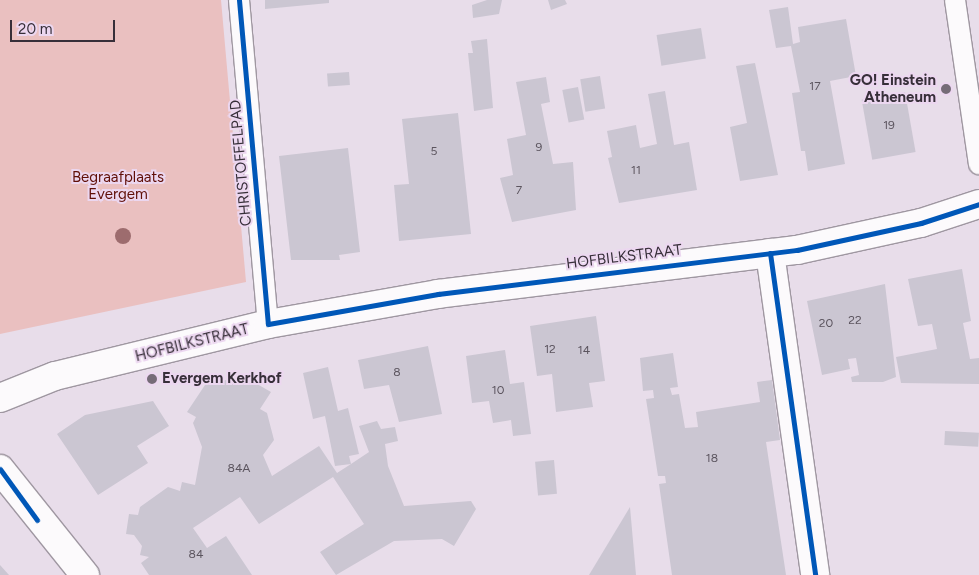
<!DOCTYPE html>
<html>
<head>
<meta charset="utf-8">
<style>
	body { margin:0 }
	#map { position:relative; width:979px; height:575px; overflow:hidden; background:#e8ddea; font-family:Figtree,sans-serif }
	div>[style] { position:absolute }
	.green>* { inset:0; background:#eac0c0 }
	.building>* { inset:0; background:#cbc6d2; transform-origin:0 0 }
	.roads { filter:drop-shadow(1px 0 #9f97a1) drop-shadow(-1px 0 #9f97a1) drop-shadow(0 1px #9f97a1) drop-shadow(0 -1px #9f97a1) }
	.lane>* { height:20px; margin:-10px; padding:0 10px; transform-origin:10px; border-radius:10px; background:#fcfafc }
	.street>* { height:28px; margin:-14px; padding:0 14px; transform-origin:14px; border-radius:14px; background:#fcfafc }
	.cycleway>* { height:5px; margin:-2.5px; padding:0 2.5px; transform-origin:2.5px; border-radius:2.5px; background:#0057b8 }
	.trees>* { width:16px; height:16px; margin:-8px; border-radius:50%; background:#9d6c6e }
	.dots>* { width:14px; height:14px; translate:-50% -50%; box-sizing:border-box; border:2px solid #ecd7f0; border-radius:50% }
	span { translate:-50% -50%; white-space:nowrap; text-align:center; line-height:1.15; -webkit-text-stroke:4px #ecd7f0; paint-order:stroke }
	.number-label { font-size:12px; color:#5c555f }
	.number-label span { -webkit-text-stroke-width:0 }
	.poi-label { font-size:15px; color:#372f39; font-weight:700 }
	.right { translate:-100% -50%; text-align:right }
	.left { translate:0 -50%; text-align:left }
	.street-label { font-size:15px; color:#372f39 }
	.park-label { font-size:15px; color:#600f08 }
	.scale { position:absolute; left:10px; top:20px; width:105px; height:22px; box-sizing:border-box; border:2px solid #372f39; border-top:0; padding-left:6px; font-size:15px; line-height:18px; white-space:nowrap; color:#372f39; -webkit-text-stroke:4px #ecd7f0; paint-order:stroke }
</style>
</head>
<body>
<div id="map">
	<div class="green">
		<div style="clip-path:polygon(0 0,221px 0,246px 282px,0 334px)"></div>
	</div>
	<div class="building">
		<div style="clip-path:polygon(265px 0,329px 0,329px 3px,265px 9px)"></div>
		<div style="clip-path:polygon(487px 0,502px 0,499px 14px,473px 18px,472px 5px)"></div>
		<div style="clip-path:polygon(548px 0,565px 0,567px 4px,551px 10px)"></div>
		<div style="clip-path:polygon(788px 7px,793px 44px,800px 42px,798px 27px,846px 19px,856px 76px,830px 81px,845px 164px,808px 171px,805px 151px,801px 151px,792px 93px,800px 92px,791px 46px,776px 48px,769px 10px)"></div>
		<div style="left:701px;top:28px;width:31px;height:45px;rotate:81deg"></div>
		<div style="clip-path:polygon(487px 39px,493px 108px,474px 111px,468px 53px,473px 53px,471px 41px)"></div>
		<div style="clip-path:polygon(755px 63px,778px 175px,740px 181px,730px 127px,747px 123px,736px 66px)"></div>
		<div style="left:349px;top:72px;width:13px;height:22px;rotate:86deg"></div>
		<div style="left:600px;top:76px;width:33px;height:20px;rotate:81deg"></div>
		<div style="clip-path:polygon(546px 77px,550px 102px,541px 104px,553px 164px,573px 162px,576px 210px,512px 222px,500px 178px,513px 175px,507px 139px,526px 135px,516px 82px)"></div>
		<div style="left:578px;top:87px;width:33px;height:16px;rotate:79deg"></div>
		<div style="clip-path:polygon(665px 91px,674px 145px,689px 142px,697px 190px,619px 203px,608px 158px,612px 157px,607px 131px,636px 125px,640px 148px,657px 144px,648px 94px)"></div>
		<div style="left:905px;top:92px;width:61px;height:44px;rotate:80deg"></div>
		<div style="clip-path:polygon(458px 113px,471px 234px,399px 241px,394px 185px,409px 184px,402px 119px)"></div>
		<div style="clip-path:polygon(348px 148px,360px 252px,339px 255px,340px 260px,291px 260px,279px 156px)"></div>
		<div style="clip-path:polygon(962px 269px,971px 321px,963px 323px,970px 359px,979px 358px,979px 384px,901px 383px,896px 357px,937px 349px,932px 324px,918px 326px,908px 279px)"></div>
		<div style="clip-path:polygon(885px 284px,896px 377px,883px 382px,852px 382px,851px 377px,859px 375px,856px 358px,848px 359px,850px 369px,822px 375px,807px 301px)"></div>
		<div style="clip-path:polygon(596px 316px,605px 381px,589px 383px,593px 407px,556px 412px,552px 374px,537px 376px,530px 326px)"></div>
		<div style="clip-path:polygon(428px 346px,442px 414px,399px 422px,389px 385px,364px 389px,358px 360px)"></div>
		<div style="clip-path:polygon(505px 350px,510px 384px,524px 382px,531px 434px,513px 436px,511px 420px,493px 423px,489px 401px,472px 403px,466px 356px)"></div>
		<div style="clip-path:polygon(673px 353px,678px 387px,670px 388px,672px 395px,679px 394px,685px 428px,698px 427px,696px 412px,760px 402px,757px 382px,772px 380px,780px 440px,766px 442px,786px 575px,672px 575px,659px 484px,666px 483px,665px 476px,658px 476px,646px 399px,654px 398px,653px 390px,643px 391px,640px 358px)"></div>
		<div style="clip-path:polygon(328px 367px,338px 411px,348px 408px,359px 454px,349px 456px,351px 464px,369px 452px,359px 426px,377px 421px,381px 429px,395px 427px,398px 441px,385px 444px,388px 466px,404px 506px,471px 501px,476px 509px,454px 546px,442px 539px,394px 541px,336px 575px,320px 552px,364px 524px,333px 477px,259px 524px,240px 497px,193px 528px,207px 548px,226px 536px,252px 575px,149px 575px,141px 563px,149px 557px,140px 555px,142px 546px,134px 535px,126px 534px,129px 514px,138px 515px,140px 507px,168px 487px,180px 491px,182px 482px,195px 485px,202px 447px,193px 423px,196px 417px,187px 412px,205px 385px,243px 376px,271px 392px,260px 409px,267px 413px,274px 440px,263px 455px,272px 476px,319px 446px,337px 473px,351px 464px,335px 466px,325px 416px,313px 419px,303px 373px)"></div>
		<div style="clip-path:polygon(153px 401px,169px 426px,137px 446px,148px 463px,98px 495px,57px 434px,85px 415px)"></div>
		<div style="left:945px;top:431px;width:34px;height:14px;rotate:3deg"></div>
		<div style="left:554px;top:460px;width:34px;height:19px;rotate:85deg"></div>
		<div style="clip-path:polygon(630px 507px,636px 575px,589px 575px)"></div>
		<div style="clip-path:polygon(0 565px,9px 575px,0 575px)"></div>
	</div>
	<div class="roads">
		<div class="lane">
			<div style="left:239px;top:0;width:325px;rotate:84.9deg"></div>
			<div style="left:955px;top:0;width:166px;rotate:81.7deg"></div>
		</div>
		<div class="street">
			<div style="left:770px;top:253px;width:325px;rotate:82deg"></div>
			<div style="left:0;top:398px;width:59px;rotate:-21.8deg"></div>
			<div style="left:55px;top:376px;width:219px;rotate:-13.7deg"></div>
			<div style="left:268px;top:324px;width:173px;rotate:-10deg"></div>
			<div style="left:438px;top:294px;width:362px;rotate:-7deg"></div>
			<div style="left:797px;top:250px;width:127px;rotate:-12.3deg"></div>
			<div style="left:921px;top:223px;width:61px;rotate:-18.1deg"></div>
			<div style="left:0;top:469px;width:136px;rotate:51.3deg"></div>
		</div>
	</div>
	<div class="cycleway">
		<div style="left:239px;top:0;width:325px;rotate:84.9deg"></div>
		<div style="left:268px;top:324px;width:173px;rotate:-10deg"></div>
		<div style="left:438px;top:294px;width:362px;rotate:-7deg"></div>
		<div style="left:797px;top:250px;width:127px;rotate:-12.3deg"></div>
		<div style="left:921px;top:223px;width:61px;rotate:-18.1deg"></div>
		<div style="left:770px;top:253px;width:325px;rotate:82deg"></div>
		<div style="left:0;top:469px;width:63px;rotate:54deg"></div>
	</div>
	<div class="trees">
		<div style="left:123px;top:236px"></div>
	</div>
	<div class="dots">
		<div style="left:946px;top:89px;background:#756c77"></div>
		<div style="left:152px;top:379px;background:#756c77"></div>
	</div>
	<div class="number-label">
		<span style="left:815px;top:87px">17</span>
		<span style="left:889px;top:126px">19</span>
		<span style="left:539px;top:148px">9</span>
		<span style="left:434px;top:152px">5</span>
		<span style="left:636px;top:171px">11</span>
		<span style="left:519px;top:191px">7</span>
		<span style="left:855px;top:321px">22</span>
		<span style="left:826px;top:324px">20</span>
		<span style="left:550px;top:350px">12</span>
		<span style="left:584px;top:351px">14</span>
		<span style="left:397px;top:373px">8</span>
		<span style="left:498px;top:391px">10</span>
		<span style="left:712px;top:459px">18</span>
		<span style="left:239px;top:469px">84A</span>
		<span style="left:196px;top:555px">84</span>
	</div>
	<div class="poi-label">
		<span class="right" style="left:936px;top:89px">GO! Einstein<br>Atheneum</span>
		<span class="left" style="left:162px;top:379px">Evergem Kerkhof</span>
	</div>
	<div class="street-label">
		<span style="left:241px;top:163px;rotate:-95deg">CHRISTOFFELPAD</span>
		<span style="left:624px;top:257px;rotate:-7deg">HOFBILKSTRAAT</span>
		<span style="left:192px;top:343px;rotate:-14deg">HOFBILKSTRAAT</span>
	</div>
	<div class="park-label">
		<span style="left:118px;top:186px">Begraafplaats<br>Evergem</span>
	</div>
	<div class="scale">20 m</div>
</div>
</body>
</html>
